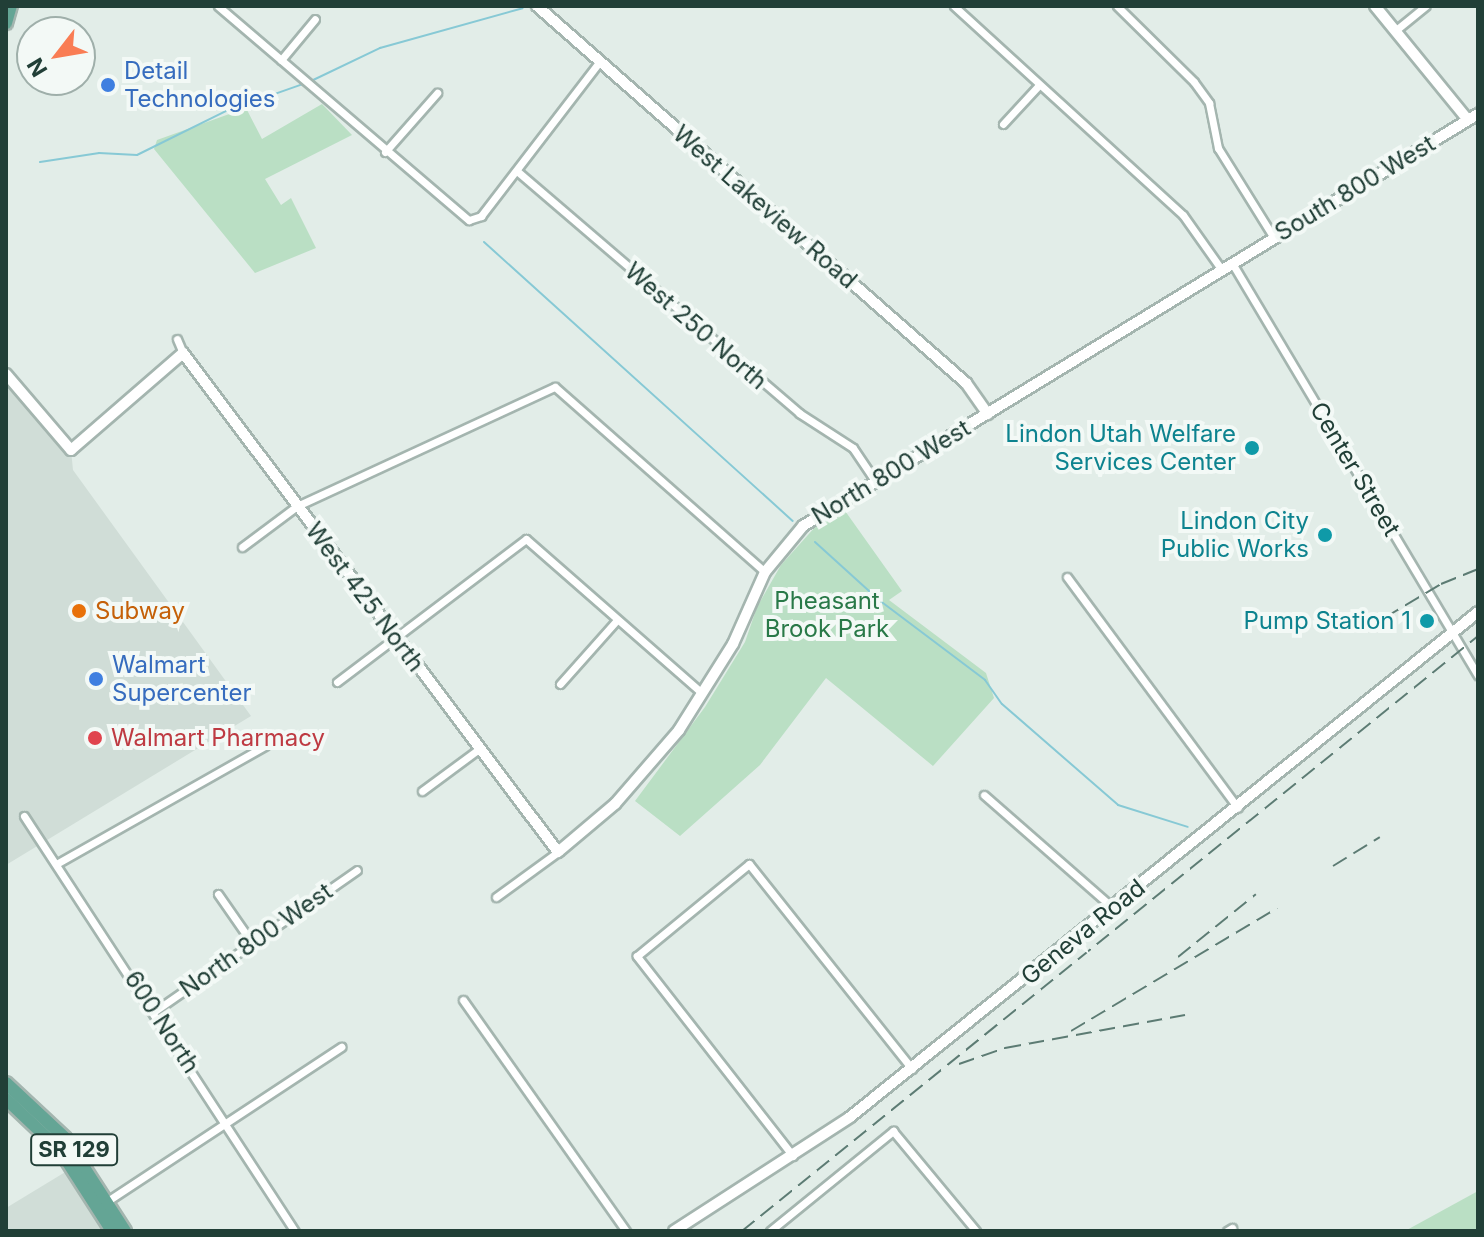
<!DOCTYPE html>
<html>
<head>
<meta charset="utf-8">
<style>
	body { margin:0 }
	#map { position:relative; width:1484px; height:1237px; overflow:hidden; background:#e2ede8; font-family:Inter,sans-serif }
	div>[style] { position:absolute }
	.built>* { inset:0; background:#d0ddd7 }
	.green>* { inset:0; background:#badfc4 }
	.stream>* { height:2px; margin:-1px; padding:0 1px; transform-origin:1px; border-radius:1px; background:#87c9d5 }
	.roads { filter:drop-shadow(2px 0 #a4b5af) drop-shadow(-2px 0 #a4b5af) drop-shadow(0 2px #a4b5af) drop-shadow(0 -2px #a4b5af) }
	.street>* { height:7px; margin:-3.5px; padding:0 3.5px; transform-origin:3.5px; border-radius:3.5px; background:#fff }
	.secondary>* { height:10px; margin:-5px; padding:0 5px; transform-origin:5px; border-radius:5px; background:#fff }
	.primary>* { height:12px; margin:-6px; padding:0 6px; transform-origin:6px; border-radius:6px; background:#64a595 }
	.rail>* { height:2px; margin-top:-1px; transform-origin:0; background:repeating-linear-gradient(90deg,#5c7b73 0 16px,transparent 0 24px) }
	.dots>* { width:22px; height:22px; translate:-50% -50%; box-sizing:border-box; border:4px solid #f3f9f6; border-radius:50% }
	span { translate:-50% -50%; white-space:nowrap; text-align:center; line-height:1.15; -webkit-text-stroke:8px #f3f9f6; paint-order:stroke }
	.shield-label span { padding:2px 6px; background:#f3f9f6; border:2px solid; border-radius:6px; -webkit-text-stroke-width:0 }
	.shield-label { font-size:22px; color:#213f37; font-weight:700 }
	.shop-label { font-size:24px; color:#366cbe }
	.left { translate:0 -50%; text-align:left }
	.street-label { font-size:24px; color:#213f37 }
	.culture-label { font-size:24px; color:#0d838f }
	.right { translate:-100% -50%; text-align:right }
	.park-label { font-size:24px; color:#297948 }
	.food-label { font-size:24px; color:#c56008 }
	.health-label { font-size:24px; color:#be3a42 }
	.frame { position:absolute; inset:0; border:8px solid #213f37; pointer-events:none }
	.north { position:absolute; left:16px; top:16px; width:80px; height:80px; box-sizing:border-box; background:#f3f9f6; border:2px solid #9fafaa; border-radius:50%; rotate:239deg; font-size:22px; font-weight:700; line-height:32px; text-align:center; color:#213f37 }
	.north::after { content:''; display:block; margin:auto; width:28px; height:36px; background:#f97d54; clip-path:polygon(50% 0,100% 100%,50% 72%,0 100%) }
</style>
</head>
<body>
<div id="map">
	<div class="built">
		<div style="clip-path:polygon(6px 374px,71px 450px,73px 470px,251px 716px,6px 865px)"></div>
		<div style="clip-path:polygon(67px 1171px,104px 1231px,6px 1231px,6px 1208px)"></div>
	</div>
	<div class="green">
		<div style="clip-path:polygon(322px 104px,352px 135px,265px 179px,281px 205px,291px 198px,316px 248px,255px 273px,154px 149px,157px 140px,246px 108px,262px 139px)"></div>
		<div style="clip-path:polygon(843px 508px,902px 591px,889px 600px,986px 673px,994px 698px,933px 766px,826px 678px,760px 765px,680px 836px,635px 801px,705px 707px,745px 642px,757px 607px,781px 565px,816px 526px)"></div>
		<div style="clip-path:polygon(1478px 1191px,1478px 1231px,1405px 1231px)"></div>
	</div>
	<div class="stream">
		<div style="left:309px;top:82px;width:79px;rotate:-25.6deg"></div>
		<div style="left:380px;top:48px;width:148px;rotate:-15.6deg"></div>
		<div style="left:40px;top:162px;width:60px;rotate:-8.7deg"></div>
		<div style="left:99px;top:153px;width:38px;rotate:3deg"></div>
		<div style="left:137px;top:155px;width:99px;rotate:-26.3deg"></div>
		<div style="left:226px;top:111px;width:82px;rotate:-19.3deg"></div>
		<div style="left:484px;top:242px;width:416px;rotate:42.1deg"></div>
		<div style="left:815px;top:542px;width:86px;rotate:42.2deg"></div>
		<div style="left:879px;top:600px;width:133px;rotate:37deg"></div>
		<div style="left:985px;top:680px;width:29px;rotate:55deg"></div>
		<div style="left:1002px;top:704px;width:154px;rotate:41deg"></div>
		<div style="left:1118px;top:805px;width:73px;rotate:17.4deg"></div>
	</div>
	<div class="roads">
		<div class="street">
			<div style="left:218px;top:6px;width:330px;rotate:40.5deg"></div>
			<div style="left:469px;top:220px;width:13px;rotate:-18deg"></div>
			<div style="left:481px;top:216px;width:195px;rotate:-52.5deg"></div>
			<div style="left:954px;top:6px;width:310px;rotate:42.4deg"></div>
			<div style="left:1183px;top:215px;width:67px;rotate:54.7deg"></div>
			<div style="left:1117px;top:6px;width:108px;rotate:44.6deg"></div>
			<div style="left:1194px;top:82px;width:26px;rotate:54deg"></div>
			<div style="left:1209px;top:103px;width:46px;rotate:78.7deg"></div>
			<div style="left:1218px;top:148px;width:106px;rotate:58.1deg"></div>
			<div style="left:1396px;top:30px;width:38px;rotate:-39deg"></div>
			<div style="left:281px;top:60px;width:53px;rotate:-50.3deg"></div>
			<div style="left:1003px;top:124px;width:53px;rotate:-47.3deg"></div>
			<div style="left:385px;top:152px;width:79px;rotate:-48.6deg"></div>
			<div style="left:517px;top:171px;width:372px;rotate:40.6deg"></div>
			<div style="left:799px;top:413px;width:64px;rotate:32.9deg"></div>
			<div style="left:853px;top:448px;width:37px;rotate:56deg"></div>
			<div style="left:1232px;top:263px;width:480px;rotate:59.2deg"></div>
			<div style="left:177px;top:339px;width:15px;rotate:67deg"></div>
			<div style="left:242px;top:547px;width:69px;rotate:-36.7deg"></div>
			<div style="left:297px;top:506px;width:284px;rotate:-24.8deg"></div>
			<div style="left:555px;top:387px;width:280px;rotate:41.4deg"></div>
			<div style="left:1067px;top:577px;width:287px;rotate:53.5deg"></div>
			<div style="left:337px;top:682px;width:237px;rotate:-37.1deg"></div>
			<div style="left:526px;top:539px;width:234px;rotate:41.2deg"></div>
			<div style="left:560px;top:684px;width:86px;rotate:-48.3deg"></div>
			<div style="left:422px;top:791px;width:71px;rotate:-36.4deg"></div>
			<div style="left:984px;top:795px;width:171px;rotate:41.2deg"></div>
			<div style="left:24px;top:816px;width:496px;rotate:56.9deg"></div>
			<div style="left:58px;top:863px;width:238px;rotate:-29.5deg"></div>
			<div style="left:218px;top:894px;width:60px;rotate:55.2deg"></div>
			<div style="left:496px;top:897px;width:77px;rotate:-36deg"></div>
			<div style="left:463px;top:1000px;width:283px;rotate:54.8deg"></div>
			<div style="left:155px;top:1011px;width:246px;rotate:-34.9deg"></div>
			<div style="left:793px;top:1156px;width:254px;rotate:-128deg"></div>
			<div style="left:637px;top:956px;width:145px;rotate:-39.4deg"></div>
			<div style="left:749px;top:864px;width:262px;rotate:51.5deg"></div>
			<div style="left:106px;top:1202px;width:282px;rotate:-33.4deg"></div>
			<div style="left:770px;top:1231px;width:159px;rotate:-39.1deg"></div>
			<div style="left:893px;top:1131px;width:130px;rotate:50.3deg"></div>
			<div style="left:1227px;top:1231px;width:6px;rotate:-31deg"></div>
		</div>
		<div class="secondary">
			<div style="left:537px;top:6px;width:571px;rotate:41.31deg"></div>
			<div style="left:966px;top:383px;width:38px;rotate:55deg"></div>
			<div style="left:1375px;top:6px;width:147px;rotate:50.8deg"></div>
			<div style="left:6px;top:374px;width:100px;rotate:49.5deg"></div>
			<div style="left:71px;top:450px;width:148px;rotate:-40.9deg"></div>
			<div style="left:183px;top:353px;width:624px;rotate:53.08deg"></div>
			<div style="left:558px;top:852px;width:75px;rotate:-40.1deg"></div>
			<div style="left:615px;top:804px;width:98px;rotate:-49.1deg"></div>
			<div style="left:679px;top:730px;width:102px;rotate:-57.9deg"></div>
			<div style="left:733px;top:644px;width:79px;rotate:-66deg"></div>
			<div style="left:765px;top:572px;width:60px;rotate:-50.4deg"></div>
			<div style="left:803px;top:526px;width:791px;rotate:-31.4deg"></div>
			<div style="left:674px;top:1231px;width:210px;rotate:-32.9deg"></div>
			<div style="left:850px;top:1117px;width:806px;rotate:-38.8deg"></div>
		</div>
		<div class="primary">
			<div style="left:6px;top:23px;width:18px;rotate:-74deg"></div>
			<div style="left:6px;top:1083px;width:81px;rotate:43deg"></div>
			<div style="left:65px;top:1138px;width:111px;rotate:57.2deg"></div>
			<div style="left:6px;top:1099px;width:74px;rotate:43.4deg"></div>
			<div style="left:60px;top:1150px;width:96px;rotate:57.3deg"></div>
		</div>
	</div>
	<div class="rail">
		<div style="left:1364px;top:630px;width:90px;rotate:-30.9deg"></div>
		<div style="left:1441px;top:584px;width:40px;rotate:-22deg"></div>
		<div style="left:1333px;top:866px;width:55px;rotate:-31.7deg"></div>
		<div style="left:1178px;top:957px;width:100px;rotate:-38.9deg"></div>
		<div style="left:1071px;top:1031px;width:240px;rotate:-30.8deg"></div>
		<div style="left:959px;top:1064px;width:49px;rotate:-19.2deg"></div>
		<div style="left:1005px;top:1048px;width:183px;rotate:-10.4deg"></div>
		<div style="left:742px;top:1231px;width:946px;rotate:-38.95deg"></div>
	</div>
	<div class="dots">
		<div style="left:108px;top:85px;background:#3f7fe0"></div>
		<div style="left:1252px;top:448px;background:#0f9aa8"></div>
		<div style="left:1325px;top:535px;background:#0f9aa8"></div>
		<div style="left:79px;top:611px;background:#e8710a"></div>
		<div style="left:1427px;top:621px;background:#0f9aa8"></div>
		<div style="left:96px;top:679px;background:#3f7fe0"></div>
		<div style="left:95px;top:738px;background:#e0444e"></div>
	</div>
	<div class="shield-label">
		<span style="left:74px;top:1150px">SR 129</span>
	</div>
	<div class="shop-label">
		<span class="left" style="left:124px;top:85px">Detail<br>Technologies</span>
		<span class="left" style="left:112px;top:679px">Walmart<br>Supercenter</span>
	</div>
	<div class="street-label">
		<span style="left:1355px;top:188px;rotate:-31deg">South 800 West</span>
		<span style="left:765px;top:207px;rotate:41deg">West Lakeview Road</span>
		<span style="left:696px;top:326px;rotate:41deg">West 250 North</span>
		<span style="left:1355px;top:469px;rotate:59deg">Center Street</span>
		<span style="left:891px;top:472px;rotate:-31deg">North 800 West</span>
		<span style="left:365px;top:597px;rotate:53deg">West 425 North</span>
		<span style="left:1083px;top:932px;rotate:-39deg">Geneva Road</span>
		<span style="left:256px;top:940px;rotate:-35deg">North 800 West</span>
		<span style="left:162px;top:1022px;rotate:57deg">600 North</span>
	</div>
	<div class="culture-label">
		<span class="right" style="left:1236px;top:448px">Lindon Utah Welfare<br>Services Center</span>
		<span class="right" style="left:1309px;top:535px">Lindon City<br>Public Works</span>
		<span class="right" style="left:1411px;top:621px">Pump Station 1</span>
	</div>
	<div class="park-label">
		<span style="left:827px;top:615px">Pheasant<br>Brook Park</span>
	</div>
	<div class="food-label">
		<span class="left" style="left:95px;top:611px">Subway</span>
	</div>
	<div class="health-label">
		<span class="left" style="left:111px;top:738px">Walmart Pharmacy</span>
	</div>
	<div class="frame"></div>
	<div class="north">N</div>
</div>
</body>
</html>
